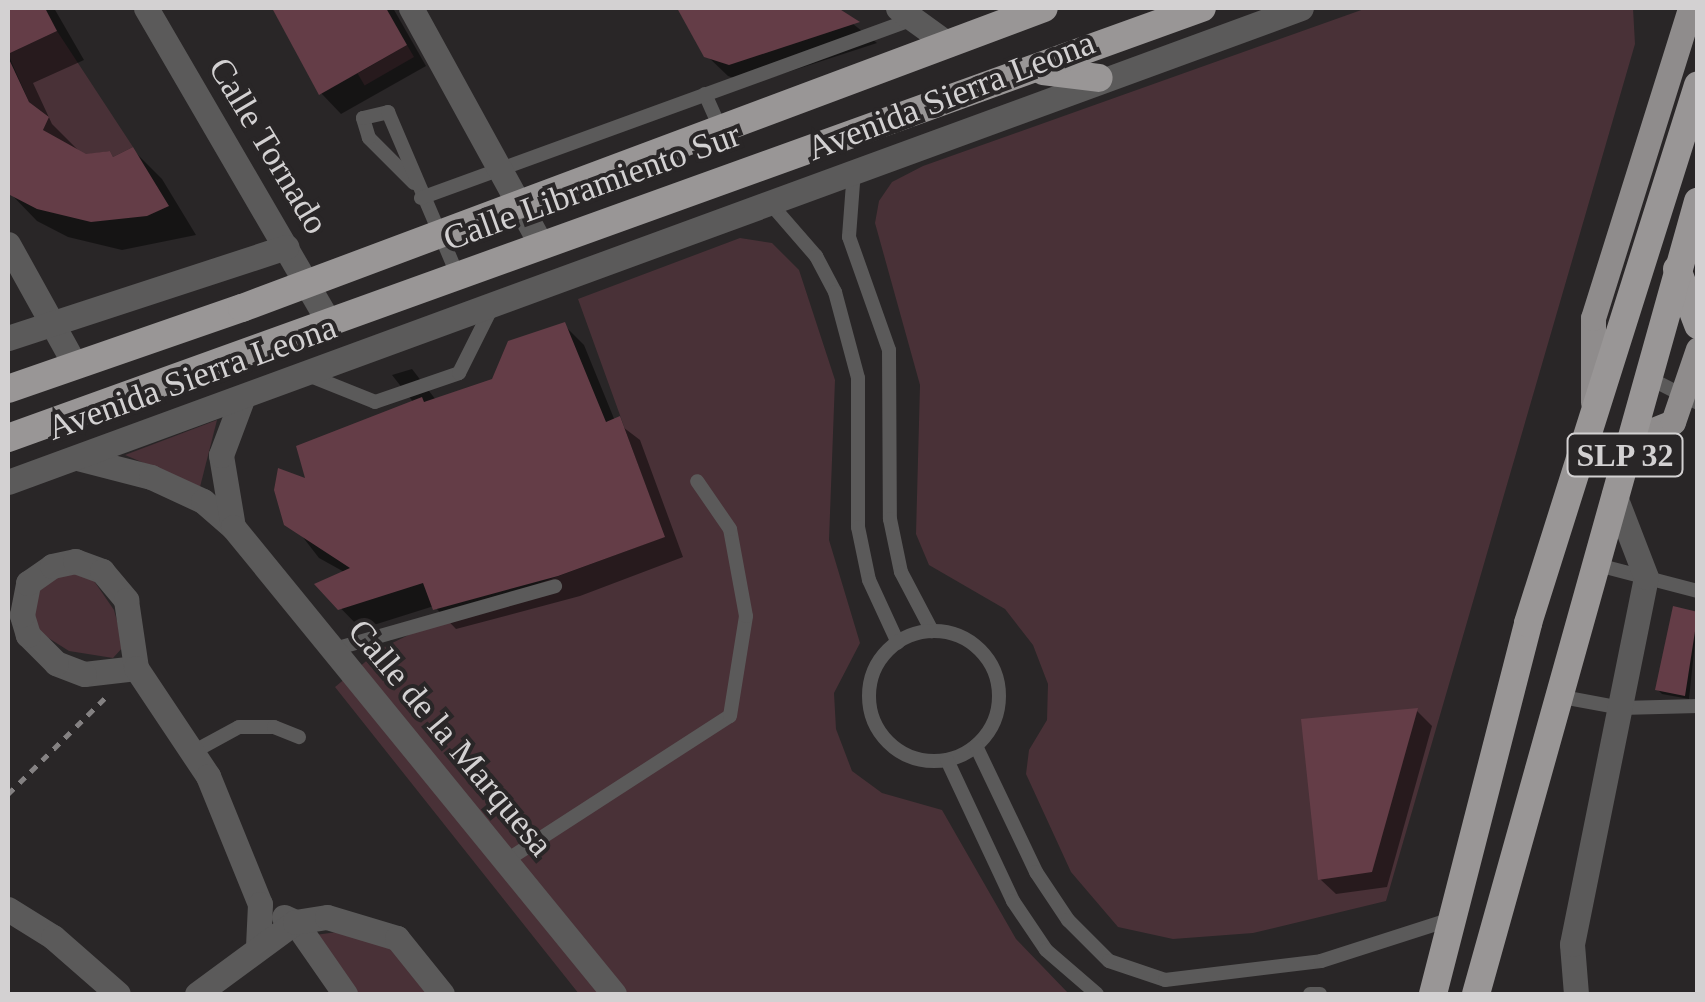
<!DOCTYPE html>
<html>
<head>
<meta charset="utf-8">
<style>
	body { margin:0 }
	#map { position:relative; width:1705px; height:1002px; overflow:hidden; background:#292627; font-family:Georgia,serif }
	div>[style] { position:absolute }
	.green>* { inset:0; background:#493137; transform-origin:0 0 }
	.shadow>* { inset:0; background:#0007 }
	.building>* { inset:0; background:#643d47 }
	.path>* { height:5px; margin-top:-2.5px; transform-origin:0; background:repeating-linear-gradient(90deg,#848182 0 8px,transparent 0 16px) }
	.service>* { height:14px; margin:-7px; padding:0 7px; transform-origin:7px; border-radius:7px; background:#5b5a5a }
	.service>.ring { margin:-7px; padding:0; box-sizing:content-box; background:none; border:14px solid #5b5a5a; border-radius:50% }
	.minor>* { height:25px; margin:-12.5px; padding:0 12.5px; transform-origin:12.5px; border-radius:12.5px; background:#5b5a5a }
	.tertiary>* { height:25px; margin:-12.5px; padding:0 12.5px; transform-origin:12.5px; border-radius:12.5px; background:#5b5a5a }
	.primary>* { height:25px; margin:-12.5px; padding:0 12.5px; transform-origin:12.5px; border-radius:12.5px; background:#8f8c8c }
	.trunk>* { height:28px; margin:-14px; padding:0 14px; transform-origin:14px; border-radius:14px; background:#999696 }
	span { translate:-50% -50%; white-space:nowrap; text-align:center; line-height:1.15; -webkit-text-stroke:8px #292627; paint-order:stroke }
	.shield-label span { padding:2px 8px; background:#292627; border:2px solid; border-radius:8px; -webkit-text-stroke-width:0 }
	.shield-label { font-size:32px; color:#d3d1d2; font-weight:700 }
	.street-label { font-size:35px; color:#d3d1d2 }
	.frame { position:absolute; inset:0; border:10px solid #d3d1d2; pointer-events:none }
</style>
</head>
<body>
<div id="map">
	<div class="green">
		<div style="clip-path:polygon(1367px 8px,1633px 8px,1635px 44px,1386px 901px,1253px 933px,1173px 939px,1118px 927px,1071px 872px,1026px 774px,1029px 750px,1047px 720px,1048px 684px,1033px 645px,1005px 609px,929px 565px,916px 534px,920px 385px,875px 223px,879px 201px,892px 182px,923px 166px)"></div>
		<div style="clip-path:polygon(57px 31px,133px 147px,113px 157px,110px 151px,78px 156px,43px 130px,48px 116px,29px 102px,8px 54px)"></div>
		<div style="left:407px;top:45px;width:14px;height:57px;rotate:60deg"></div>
		<div style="clip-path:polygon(740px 238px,772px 243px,799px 270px,835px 380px,829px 540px,860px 643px,834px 693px,836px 729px,852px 771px,882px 793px,942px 810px,1016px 939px,1069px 994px,579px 994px,335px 687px,382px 648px,437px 621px,664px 537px,578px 299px)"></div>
		<div style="clip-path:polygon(217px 420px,200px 487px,125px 455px)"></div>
		<div style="clip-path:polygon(67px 571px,92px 578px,114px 610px,124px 646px,113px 658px,69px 651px,39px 632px,32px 608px,41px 583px)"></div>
		<div style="clip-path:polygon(352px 930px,388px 944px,432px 994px,357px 994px,315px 935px)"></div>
	</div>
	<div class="shadow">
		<div style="clip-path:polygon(8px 8px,54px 8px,84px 60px,33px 83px,52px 124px,85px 157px,115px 159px,133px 150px,162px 179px,196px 235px,122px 250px,68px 237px,37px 221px,8px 191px)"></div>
		<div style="clip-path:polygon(275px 8px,393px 8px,426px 66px,341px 114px,321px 93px)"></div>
		<div style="clip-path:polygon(680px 8px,833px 8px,877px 43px,751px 84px,728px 76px,706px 55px)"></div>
		<div style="clip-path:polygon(564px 325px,584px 345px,615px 421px,640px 440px,683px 557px,580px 596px,456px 629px,434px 606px,361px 629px,318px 585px,346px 573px,319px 558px,281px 509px,414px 403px,392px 375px,412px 369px,436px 400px,494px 381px)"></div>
		<div style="clip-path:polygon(1698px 614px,1689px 699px,1662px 694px,1657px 689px)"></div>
		<div style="clip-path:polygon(1417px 711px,1432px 726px,1387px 887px,1336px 894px,1320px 879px,1303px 721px)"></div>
	</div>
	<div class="building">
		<div style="clip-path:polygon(8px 8px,45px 8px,57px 31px,8px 54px)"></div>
		<div style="clip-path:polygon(272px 8px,386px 8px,407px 45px,319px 95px)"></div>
		<div style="clip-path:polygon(677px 8px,838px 8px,860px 22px,729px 65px,704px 57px)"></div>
		<div style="clip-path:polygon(8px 57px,29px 102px,49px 117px,43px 130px,86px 154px,110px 151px,113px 157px,133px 147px,169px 206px,147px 216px,91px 222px,37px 209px,8px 194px)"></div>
		<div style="clip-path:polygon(565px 322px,606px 422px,620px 416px,665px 537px,558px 576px,433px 610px,423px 583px,338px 610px,314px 584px,350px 568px,284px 525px,274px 490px,278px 468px,305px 478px,296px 446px,422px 397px,424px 402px,492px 379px,508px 341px)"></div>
		<div style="clip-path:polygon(1673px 606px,1698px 612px,1685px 696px,1655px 690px)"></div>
		<div style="clip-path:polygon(1418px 708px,1372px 872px,1318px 880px,1301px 719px)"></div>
	</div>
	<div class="path">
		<div style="left:8px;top:794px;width:136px;rotate:-44.7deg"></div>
	</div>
	<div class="service">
		<div style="left:705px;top:94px;width:39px;rotate:66deg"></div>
		<div style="left:854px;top:170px;width:67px;rotate:94.3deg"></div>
		<div style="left:849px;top:237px;width:120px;rotate:70.5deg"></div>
		<div style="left:889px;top:350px;width:169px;rotate:89.7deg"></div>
		<div style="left:890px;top:519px;width:54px;rotate:78.3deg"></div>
		<div style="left:901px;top:572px;width:67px;rotate:62.3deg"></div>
		<div style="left:414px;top:183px;width:64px;rotate:-135deg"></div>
		<div style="left:369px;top:138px;width:21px;rotate:-107deg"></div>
		<div style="left:363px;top:118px;width:26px;rotate:-13deg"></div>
		<div style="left:388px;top:112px;width:176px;rotate:66.9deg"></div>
		<div style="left:421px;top:198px;width:524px;rotate:-19.99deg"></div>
		<div style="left:769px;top:202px;width:72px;rotate:49deg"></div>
		<div style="left:816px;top:256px;width:41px;rotate:62.2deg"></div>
		<div style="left:835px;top:292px;width:89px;rotate:75deg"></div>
		<div style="left:858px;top:378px;width:149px;rotate:90deg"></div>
		<div style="left:858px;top:527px;width:54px;rotate:78.3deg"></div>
		<div style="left:869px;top:580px;width:69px;rotate:65.3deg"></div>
		<div style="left:308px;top:375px;width:72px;rotate:21.9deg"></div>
		<div style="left:375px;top:402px;width:89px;rotate:-19deg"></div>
		<div style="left:459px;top:373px;width:76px;rotate:-63.4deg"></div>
		<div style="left:1647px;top:377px;width:57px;rotate:27deg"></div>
		<div style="left:1594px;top:564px;width:107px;rotate:14.6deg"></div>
		<div class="ring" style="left:869px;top:631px;width:116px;height:116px"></div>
		<div style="left:331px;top:650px;width:233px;rotate:-15.9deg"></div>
		<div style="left:1557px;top:696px;width:65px;rotate:10.6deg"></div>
		<div style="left:1621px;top:708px;width:77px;rotate:-1.5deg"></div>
		<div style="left:976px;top:746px;width:140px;rotate:64.5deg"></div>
		<div style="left:1036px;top:872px;width:58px;rotate:56.3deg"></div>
		<div style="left:1068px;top:920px;width:58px;rotate:45deg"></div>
		<div style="left:1109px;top:961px;width:59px;rotate:18.7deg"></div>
		<div style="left:1165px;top:980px;width:157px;rotate:-6.9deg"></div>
		<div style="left:1321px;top:961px;width:134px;rotate:-17.8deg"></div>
		<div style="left:193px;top:752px;width:52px;rotate:-28.5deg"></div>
		<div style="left:239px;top:727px;width:35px"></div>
		<div style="left:274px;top:727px;width:27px;rotate:22deg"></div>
		<div style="left:947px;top:760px;width:156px;rotate:64.9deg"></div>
		<div style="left:1013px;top:901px;width:59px;rotate:56deg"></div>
		<div style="left:1046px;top:950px;width:67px;rotate:40.8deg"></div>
		<div style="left:507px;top:860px;width:265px;rotate:-32.9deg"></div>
		<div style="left:730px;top:716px;width:101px;rotate:-80.9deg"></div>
		<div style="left:746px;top:616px;width:88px;rotate:-100.4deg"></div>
		<div style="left:730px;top:529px;width:58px;rotate:-124.5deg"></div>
		<div style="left:1310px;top:994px;width:10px"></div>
	</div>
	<div class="minor">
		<div style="left:146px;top:8px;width:362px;rotate:59.8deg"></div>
		<div style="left:411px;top:8px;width:269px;rotate:61.2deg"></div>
		<div style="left:898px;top:8px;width:62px;rotate:35.8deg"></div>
		<div style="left:8px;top:244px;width:138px;rotate:61deg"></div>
		<div style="left:8px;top:338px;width:293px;rotate:-18.1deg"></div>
		<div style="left:77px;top:458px;width:76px;rotate:14.4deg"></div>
		<div style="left:151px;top:477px;width:57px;rotate:24.8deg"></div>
		<div style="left:203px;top:501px;width:40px;rotate:41deg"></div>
		<div style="left:233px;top:527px;width:73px;rotate:-99.5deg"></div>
		<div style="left:221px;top:455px;width:60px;rotate:-69.4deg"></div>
		<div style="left:233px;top:527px;width:603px;rotate:50.79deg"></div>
		<div style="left:136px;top:668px;width:52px;rotate:173.4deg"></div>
		<div style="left:84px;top:674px;width:30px;rotate:-159deg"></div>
		<div style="left:56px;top:663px;width:40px;rotate:-135deg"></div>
		<div style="left:28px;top:635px;width:21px;rotate:-107deg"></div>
		<div style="left:22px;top:615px;width:33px;rotate:-79deg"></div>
		<div style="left:28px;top:583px;width:29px;rotate:-35deg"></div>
		<div style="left:52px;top:566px;width:24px;rotate:-12deg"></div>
		<div style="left:75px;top:561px;width:29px;rotate:20deg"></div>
		<div style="left:102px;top:571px;width:38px;rotate:50deg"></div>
		<div style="left:126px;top:600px;width:69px;rotate:81.6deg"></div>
		<div style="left:136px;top:668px;width:130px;rotate:56.3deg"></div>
		<div style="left:208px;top:776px;width:138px;rotate:67.9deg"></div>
		<div style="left:260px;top:904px;width:42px;rotate:92.7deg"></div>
		<div style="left:8px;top:909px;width:53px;rotate:31.9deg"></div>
		<div style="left:53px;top:937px;width:86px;rotate:41.2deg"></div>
		<div style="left:284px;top:917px;width:12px;rotate:24deg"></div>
		<div style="left:295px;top:922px;width:88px;rotate:55.2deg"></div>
		<div style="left:197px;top:994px;width:122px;rotate:-36.3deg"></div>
		<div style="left:295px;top:922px;width:32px;rotate:-9deg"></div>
		<div style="left:327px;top:917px;width:73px;rotate:16.7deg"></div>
		<div style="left:397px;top:938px;width:72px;rotate:51.2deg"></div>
		<div style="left:1576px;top:994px;width:50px;rotate:-94.6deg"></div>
		<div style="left:1572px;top:944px;width:374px;rotate:-78.6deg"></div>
		<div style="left:1646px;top:577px;width:89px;rotate:-111.1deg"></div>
	</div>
	<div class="tertiary">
		<div style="left:8px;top:482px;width:1377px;rotate:-20.13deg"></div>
	</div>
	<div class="primary">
		<div style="left:1593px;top:402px;width:84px;rotate:-90deg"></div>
		<div style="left:1593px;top:318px;width:325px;rotate:-72.6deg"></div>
		<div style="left:1630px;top:439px;width:46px;rotate:-21.6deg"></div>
		<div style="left:1673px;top:422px;width:77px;rotate:-71.1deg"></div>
	</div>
	<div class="trunk">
		<div style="left:1043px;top:71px;width:56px;rotate:7.1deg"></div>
		<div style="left:1677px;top:269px;width:60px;rotate:69.4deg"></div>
		<div style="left:8px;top:389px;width:248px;rotate:-19.1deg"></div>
		<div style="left:242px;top:308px;width:856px;rotate:-20.51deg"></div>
		<div style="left:8px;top:438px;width:1269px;rotate:-19.81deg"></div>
		<div style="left:1433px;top:994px;width:383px;rotate:-75.6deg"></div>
		<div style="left:1528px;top:623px;width:564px;rotate:-72.46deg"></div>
		<div style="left:1476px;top:994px;width:823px;rotate:-74.36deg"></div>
	</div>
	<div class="shield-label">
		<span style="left:1625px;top:455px">SLP 32</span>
	</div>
	<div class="street-label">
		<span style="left:951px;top:96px;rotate:-21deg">Avenida Sierra Leona</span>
		<span style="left:268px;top:146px;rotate:59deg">Calle Tornado</span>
		<span style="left:592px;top:187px;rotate:-20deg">Calle Libramiento Sur</span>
		<span style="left:192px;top:378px;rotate:-20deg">Avenida Sierra Leona</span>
		<span style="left:450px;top:738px;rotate:50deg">Calle de la Marquesa</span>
	</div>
	<div class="frame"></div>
</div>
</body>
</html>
